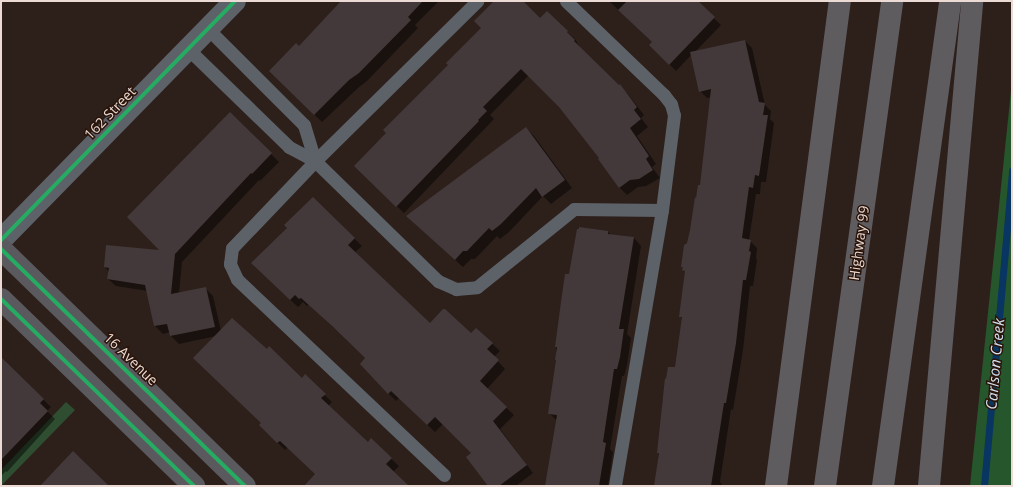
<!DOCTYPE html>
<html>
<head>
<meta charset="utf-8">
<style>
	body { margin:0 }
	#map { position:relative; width:1013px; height:487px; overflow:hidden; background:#2d201b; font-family:"Open Sans",sans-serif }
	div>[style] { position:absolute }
	.green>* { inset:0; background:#2f4e31 }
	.forest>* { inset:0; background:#26562b }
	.shadow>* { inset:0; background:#0007 }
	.stream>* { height:7px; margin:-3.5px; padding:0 3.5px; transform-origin:3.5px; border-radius:3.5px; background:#083561 }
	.building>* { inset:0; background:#44393a }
	.service>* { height:13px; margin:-6.5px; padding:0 6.5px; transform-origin:6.5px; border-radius:6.5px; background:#5d6168 }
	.minor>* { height:22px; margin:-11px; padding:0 11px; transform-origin:11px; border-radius:11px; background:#5d6168 }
	.secondary>* { height:22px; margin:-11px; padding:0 11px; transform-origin:11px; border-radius:11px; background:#5a5a5e }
	.motorway>* { height:22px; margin:-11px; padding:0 11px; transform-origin:11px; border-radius:11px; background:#5f5c60 }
	.cycleway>* { height:4px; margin:-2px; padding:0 2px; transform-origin:2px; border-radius:2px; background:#26ab63 }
	span { translate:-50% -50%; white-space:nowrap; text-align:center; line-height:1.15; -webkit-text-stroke:3px #2a140a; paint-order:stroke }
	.street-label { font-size:14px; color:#ebdbd4 }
	.water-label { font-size:15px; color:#d3e1f0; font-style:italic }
	.frame { position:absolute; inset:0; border:2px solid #ebdbd4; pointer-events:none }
</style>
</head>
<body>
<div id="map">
	<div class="green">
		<div style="clip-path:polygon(66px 402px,75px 410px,1px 486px,1px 470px)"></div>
	</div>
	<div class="forest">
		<div style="clip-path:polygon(1012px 81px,1012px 486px,970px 486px)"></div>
	</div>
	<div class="shadow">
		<div style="clip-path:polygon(347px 1px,439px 1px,415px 25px,418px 28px,367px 81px,358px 88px,322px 122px,270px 71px,299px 48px)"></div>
		<div style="clip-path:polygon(495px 1px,521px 1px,540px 19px,547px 13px,575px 39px,581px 49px,627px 93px,644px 115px,641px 118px,648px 127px,637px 136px,656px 164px,652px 167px,660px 178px,646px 186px,638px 187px,627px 195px,619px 187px,601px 159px,560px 106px,529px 75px,490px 115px,494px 119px,404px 213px,356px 166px,450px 66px,482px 28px)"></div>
		<div style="clip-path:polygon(609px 1px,696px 1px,721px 25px,695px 52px,745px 41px,752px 48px,765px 105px,771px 111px,770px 119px,774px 123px,766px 182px,761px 182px,760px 194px,756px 194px,749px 240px,757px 248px,756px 258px,757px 260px,753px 286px,750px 286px,743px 350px,733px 410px,731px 409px,720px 482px,723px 486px,655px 486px,664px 408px,662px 406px,669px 368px,676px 369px,683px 319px,680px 316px,686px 272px,682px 266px,701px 186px,711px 97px,707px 98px,700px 91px,692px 54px,676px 71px,650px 45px,653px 43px)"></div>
		<div style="clip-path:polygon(230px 113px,279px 162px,260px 181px,259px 180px,182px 262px,179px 293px,205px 288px,213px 296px,221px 331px,302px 380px,305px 376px,332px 402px,328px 406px,368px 443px,371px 440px,399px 466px,393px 472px,408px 486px,326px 486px,317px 475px,288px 447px,285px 450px,268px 433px,216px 336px,179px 344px,171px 336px,170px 332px,163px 334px,155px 326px,148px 291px,116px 286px,108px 279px,109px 272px,105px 267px,162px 252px)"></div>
		<div style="clip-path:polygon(526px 128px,534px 136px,572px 188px,551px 204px,543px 196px,509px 232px,500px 239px,497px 236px,475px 259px,471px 259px,463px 267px,415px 224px)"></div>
		<div style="clip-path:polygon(313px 198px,362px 246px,355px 252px,430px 324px,471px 334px,476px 329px,500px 351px,494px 357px,505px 369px,487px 389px,514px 415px,500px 429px,533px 473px,516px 486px,489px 486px,473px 453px,443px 424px,435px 432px,399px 398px,396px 401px,388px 393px,366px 359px,309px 304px,307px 306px,303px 302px,298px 307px,260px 271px,288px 228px)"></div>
		<div style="clip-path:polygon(608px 232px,611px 235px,634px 238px,641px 246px,627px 334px,631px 338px,627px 365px,624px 376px,622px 376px,610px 449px,613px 452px,608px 486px,546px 486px,557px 421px,549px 413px,557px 361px,556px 347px,570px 275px)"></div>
		<div style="clip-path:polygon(1px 359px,51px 407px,47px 411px,55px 419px,7px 472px,6px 471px,1px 476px)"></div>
	</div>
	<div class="stream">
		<div style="left:984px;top:486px;width:317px;rotate:-84.9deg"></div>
	</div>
	<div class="building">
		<div style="clip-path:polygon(341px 1px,423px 1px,408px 17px,411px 20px,359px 73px,349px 80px,314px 115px,269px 71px,296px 43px,299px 46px)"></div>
		<div style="clip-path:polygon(494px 1px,523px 1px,540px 18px,547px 11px,568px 31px,567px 32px,575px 40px,574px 41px,619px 85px,620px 84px,637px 107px,634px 110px,641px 119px,630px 128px,649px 156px,646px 159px,653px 170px,639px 179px,630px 180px,619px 188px,598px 159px,599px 158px,559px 107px,521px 69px,483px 107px,487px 111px,478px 120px,479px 121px,396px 207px,354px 166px,386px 133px,383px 130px,448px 65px,446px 63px,481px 28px,474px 21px)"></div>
		<div style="clip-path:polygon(627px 1px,698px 1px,715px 17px,669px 65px,649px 45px,652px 42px,618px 10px)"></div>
		<div style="clip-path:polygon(745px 40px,759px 102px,765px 103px,763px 115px,768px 115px,759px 176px,755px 175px,753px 188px,749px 187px,742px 238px,751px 240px,749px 251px,751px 252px,746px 280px,743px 280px,736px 343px,726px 403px,724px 403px,711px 486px,654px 486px,659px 453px,657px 453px,665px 378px,666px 379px,668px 367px,675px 367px,682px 317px,679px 317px,685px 271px,682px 270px,683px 267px,681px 267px,684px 245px,687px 243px,690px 230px,695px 197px,696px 198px,698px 185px,700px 185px,711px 89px,699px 92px,690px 52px)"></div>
		<div style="clip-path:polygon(230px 112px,272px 153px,252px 174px,251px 173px,175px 254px,171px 294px,206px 287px,215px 327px,170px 336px,167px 324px,154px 326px,145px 285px,107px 279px,109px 268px,104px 267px,106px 245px,159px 250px,127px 217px)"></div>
		<div style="clip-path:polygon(526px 127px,565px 180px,542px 197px,536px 188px,501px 224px,492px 231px,489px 228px,467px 251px,463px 251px,455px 260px,406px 216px)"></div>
		<div style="clip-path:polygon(313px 197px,355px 238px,348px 245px,430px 323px,443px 309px,445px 309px,471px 333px,476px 328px,493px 343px,487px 349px,499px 360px,480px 381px,507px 407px,493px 421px,527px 465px,499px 486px,488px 486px,466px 457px,471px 453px,435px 417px,427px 425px,391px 391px,388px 394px,360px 364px,365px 358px,331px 325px,301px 298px,299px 299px,295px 295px,290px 300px,251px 263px,287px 228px,284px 225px)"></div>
		<div style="clip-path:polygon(579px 227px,608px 231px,608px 234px,634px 237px,619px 329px,624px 329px,620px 357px,617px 369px,614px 369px,603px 442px,606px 443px,599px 486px,545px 486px,557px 415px,548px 414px,556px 360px,555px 360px,557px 347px,555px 347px,561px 302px,565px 274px,569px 274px,577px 229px,579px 229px)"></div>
		<div style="clip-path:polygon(232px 318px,267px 349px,269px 346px,302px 378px,305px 374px,326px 394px,321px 398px,368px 442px,371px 438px,392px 458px,386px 464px,409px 486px,304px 486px,315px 474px,280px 441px,277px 443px,259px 425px,261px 423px,193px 358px)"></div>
		<div style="clip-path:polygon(1px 357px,44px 399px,40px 403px,48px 411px,1px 460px)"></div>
		<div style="clip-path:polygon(73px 451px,109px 486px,40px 486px)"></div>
	</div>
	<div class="service">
		<div style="left:566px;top:1px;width:136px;rotate:43.8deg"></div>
		<div style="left:664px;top:95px;width:11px;rotate:52deg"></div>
		<div style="left:671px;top:104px;width:11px;rotate:75deg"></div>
		<div style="left:674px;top:115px;width:96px;rotate:97.2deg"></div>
		<div style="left:662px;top:210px;width:280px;rotate:99.7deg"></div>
		<div style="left:208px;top:29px;width:136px;rotate:45deg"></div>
		<div style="left:304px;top:125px;width:38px;rotate:73deg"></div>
		<div style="left:188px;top:49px;width:141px;rotate:44.1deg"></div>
		<div style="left:289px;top:147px;width:30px;rotate:28deg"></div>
		<div style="left:315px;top:161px;width:172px;rotate:44.3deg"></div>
		<div style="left:438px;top:281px;width:20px;rotate:24deg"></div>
		<div style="left:456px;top:289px;width:21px;rotate:-5deg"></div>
		<div style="left:477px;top:287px;width:124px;rotate:-38.8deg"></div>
		<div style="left:574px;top:209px;width:88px;rotate:0.7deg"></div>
		<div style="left:444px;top:475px;width:285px;rotate:-136.6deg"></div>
		<div style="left:237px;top:279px;width:17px;rotate:-115deg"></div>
		<div style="left:230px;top:264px;width:16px;rotate:-83deg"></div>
		<div style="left:232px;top:248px;width:120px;rotate:-46.3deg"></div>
		<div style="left:315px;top:161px;width:228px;rotate:-44.6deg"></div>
	</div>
	<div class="minor">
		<div style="left:1px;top:240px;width:334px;rotate:-45.6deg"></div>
	</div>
	<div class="secondary">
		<div style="left:1px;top:249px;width:340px;rotate:44.2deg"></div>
		<div style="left:1px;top:299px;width:269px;rotate:44.1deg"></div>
	</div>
	<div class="motorway">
		<div style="left:776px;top:486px;width:489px;rotate:-82.5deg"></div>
		<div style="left:825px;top:486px;width:490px;rotate:-82.1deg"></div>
		<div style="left:883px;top:486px;width:490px;rotate:-82.1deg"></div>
		<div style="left:929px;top:486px;width:487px;rotate:-84.9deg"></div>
	</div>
	<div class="cycleway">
		<div style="left:1px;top:240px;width:334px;rotate:-45.6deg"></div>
		<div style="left:1px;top:249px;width:340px;rotate:44.2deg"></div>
		<div style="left:1px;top:299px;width:269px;rotate:44.1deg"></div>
	</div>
	<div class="street-label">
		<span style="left:110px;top:113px;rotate:-46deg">162 Street</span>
		<span style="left:859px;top:243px;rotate:-82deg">Highway 99</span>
		<span style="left:131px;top:359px;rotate:44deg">16 Avenue</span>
	</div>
	<div class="water-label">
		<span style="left:995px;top:364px;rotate:-85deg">Carlson Creek</span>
	</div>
	<div class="frame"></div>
</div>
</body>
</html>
